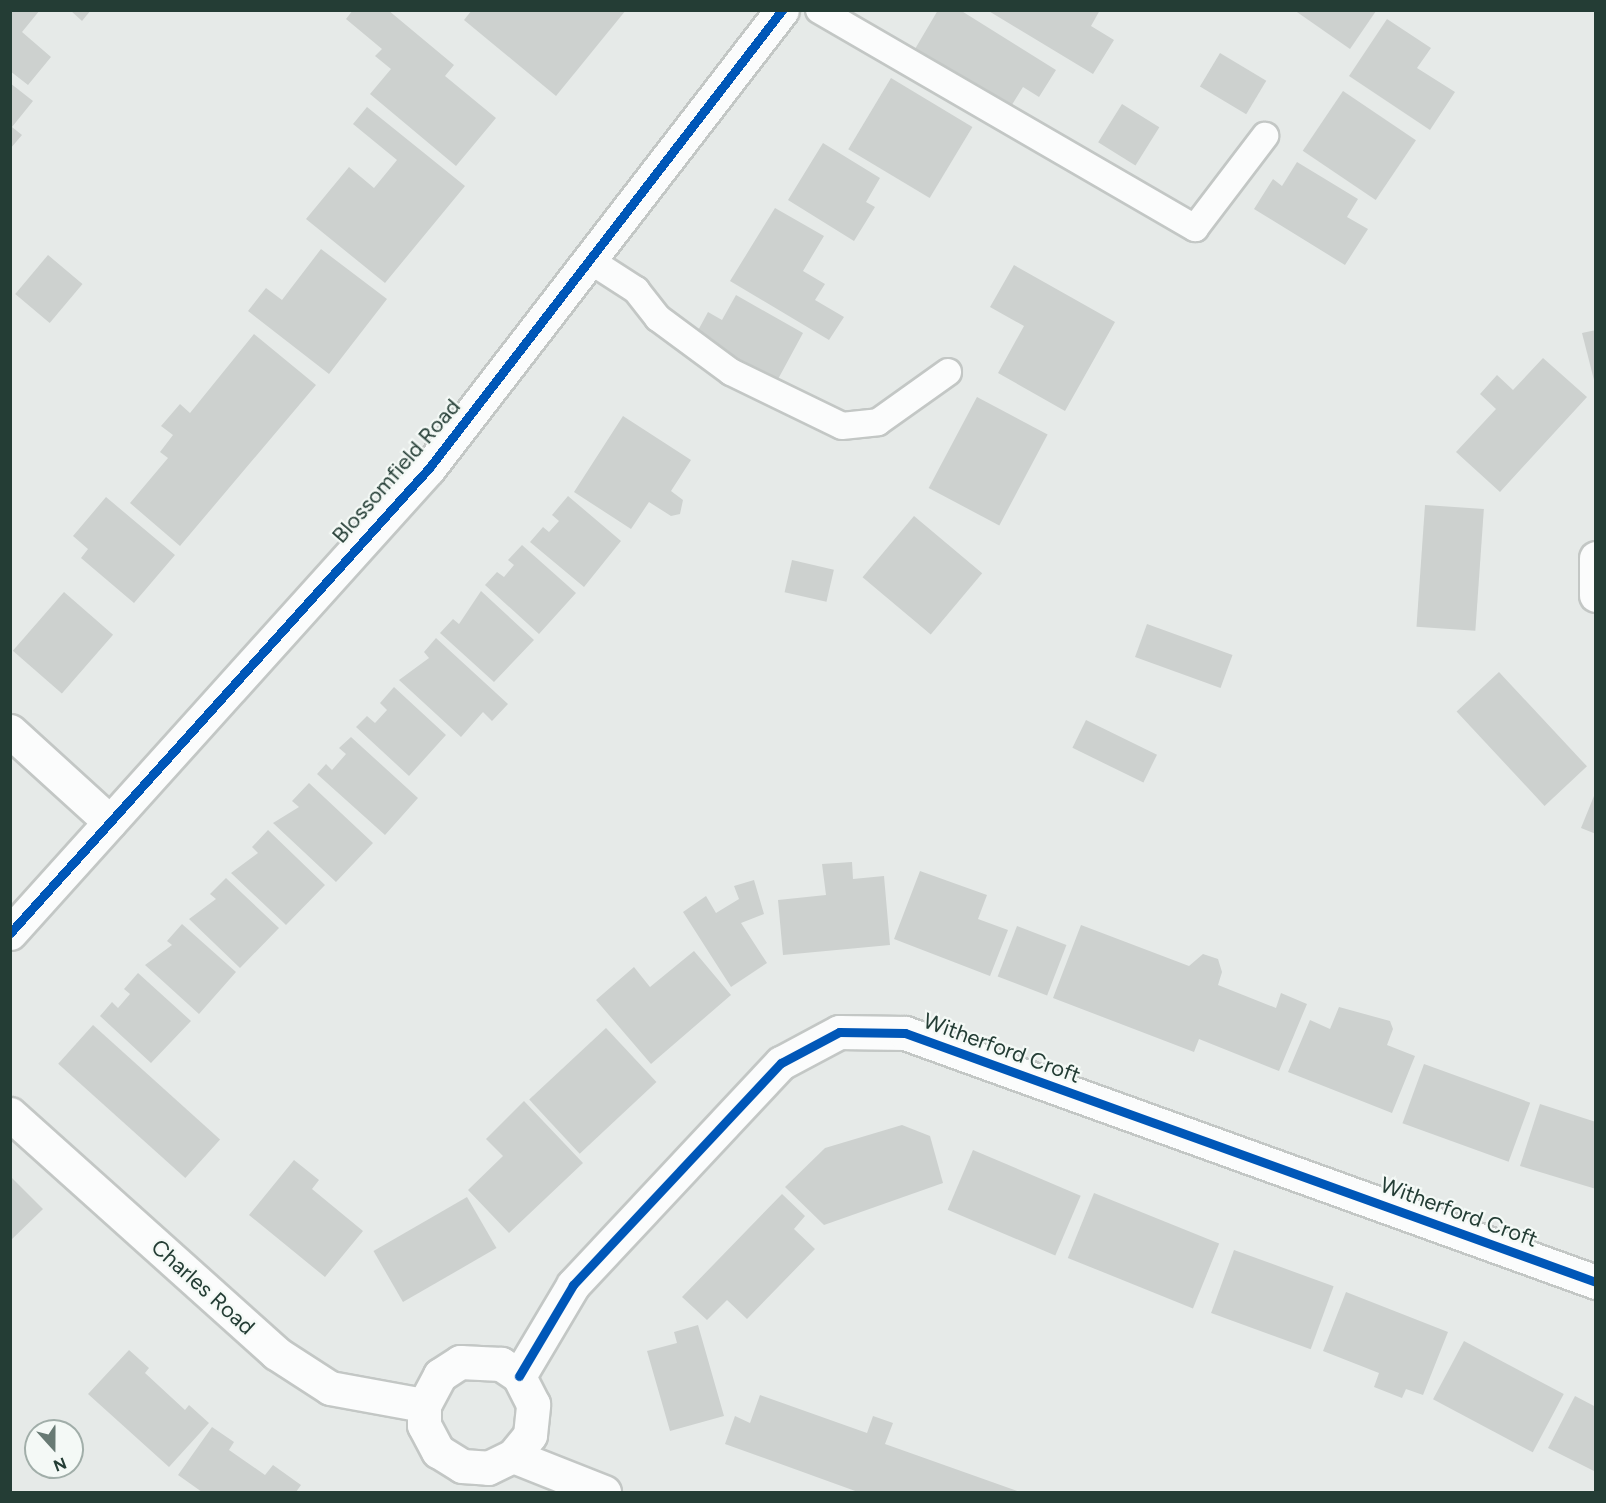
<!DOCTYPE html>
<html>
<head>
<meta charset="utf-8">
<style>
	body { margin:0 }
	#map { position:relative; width:1606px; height:1503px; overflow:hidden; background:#e6eae8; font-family:Figtree,sans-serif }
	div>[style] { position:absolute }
	.building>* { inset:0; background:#cdd1cf; transform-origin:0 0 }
	.roads { filter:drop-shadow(2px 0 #c3c7c5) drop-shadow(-2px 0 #c3c7c5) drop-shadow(0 2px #c3c7c5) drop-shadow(0 -2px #c3c7c5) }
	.lane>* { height:26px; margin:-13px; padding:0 13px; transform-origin:13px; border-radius:13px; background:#fbfcfc }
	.street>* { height:33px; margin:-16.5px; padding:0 16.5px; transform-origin:16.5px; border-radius:16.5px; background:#fbfcfc }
	.secondary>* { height:33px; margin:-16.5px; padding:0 16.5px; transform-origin:16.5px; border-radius:16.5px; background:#fbfcfc }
	.cycleway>* { height:9px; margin:-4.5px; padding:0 4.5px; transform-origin:4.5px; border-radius:4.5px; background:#0057b8 }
	span { translate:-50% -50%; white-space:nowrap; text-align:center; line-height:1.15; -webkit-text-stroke:4.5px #f4f9f6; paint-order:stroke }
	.street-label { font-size:22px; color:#243d35 }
	.frame { position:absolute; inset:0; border:12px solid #243d35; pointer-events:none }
	.north { position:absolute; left:24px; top:1419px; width:60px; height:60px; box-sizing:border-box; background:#f4f9f6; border:2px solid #a1aea9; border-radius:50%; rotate:159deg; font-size:16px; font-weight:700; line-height:24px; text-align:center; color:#243d35 }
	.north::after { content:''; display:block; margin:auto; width:21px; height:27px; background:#687a74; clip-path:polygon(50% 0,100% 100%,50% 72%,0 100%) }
</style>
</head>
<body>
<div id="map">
	<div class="building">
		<div style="clip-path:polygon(10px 10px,40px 10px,22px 32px,51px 57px,28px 85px,10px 71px)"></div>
		<div style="clip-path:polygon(70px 10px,91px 10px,82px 21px)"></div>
		<div style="clip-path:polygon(353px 10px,388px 10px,454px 65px,445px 76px,496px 118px,456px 166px,370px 94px,391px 69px,375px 56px,382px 49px,346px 19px)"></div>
		<div style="clip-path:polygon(472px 10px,626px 10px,556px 96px,464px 20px)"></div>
		<div style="clip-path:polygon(938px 10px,960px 10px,1056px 70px,1039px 97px,1023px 87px,1010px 108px,915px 49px)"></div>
		<div style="clip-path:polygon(987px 10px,1100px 10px,1091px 26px,1114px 40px,1093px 74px)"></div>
		<div style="clip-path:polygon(1294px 10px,1375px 10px,1376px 11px,1350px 49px)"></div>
		<div style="clip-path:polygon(1387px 19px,1431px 48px,1417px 68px,1455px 92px,1430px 130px,1349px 76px)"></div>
		<div style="left:1220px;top:53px;width:54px;height:39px;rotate:31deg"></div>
		<div style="left:891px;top:78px;width:95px;height:83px;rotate:31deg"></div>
		<div style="clip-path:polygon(10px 83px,33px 101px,12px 127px,22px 135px,10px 149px)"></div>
		<div style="left:1343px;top:91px;width:88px;height:72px;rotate:34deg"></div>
		<div style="left:1122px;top:104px;width:44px;height:45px;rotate:32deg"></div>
		<div style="clip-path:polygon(367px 107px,465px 186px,385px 283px,306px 219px,349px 167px,374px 188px,397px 160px,353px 124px)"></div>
		<div style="clip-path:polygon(823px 143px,880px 178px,866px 202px,875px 207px,854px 241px,788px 200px)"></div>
		<div style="clip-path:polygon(1297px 162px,1358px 199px,1347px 217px,1368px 229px,1345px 265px,1254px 209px,1273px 179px,1282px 186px)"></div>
		<div style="clip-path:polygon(775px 208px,824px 236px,803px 271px,825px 284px,815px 300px,844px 317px,829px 340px,730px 281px)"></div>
		<div style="clip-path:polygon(321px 249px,387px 299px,329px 374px,248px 311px,266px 288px,282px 300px)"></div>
		<div style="left:48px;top:255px;width:45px;height:51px;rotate:40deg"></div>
		<div style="clip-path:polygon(1014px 265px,1115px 322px,1065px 411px,998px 373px,1024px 326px,990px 307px)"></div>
		<div style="clip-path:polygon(736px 295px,803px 333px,777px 381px,695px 336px,708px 312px,722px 320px)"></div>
		<div style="clip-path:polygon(1596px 330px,1596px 384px,1595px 384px,1582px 333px)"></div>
		<div style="clip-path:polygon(254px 334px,316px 385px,180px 546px,130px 503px,168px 458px,160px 452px,173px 435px,161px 426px,180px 404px,190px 413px)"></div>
		<div style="clip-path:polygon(1543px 358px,1587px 397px,1500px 492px,1456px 452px,1496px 409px,1480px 394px,1497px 375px,1513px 390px)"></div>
		<div style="left:977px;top:397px;width:80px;height:103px;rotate:28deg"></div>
		<div style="clip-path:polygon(623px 416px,691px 460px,671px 491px,683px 500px,680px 514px,671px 516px,649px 502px,631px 529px,574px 492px)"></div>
		<div style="clip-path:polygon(568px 496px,621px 541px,584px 587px,530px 542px,543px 527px,549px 532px,559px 521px,552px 515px)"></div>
		<div style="clip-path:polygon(106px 497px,175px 555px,134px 603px,81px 558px,88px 549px,73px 536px)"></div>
		<div style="left:1425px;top:505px;width:59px;height:122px;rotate:4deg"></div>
		<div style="left:914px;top:516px;width:89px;height:80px;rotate:40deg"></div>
		<div style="clip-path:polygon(522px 545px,576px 593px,539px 634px,485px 585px,497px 572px,504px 577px,514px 565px,508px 560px)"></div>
		<div style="left:792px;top:560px;width:43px;height:33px;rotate:13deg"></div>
		<div style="clip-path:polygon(481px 591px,534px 640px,494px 682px,440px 633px,453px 619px,459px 624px)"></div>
		<div style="left:64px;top:592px;width:65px;height:78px;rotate:41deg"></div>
		<div style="left:1147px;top:624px;width:91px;height:35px;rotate:20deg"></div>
		<div style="clip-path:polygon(436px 638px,508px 704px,492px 721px,483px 712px,461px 737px,399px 680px,429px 658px,424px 652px)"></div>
		<div style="left:1499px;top:672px;width:129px;height:58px;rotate:47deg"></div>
		<div style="clip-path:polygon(394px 687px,446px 735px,409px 776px,356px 727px,367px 716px,375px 723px,387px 710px,380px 703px)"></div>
		<div style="left:1086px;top:720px;width:79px;height:31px;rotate:26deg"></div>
		<div style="clip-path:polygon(351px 737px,418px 798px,385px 835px,317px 774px,326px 764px,332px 770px,346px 754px,339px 748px)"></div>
		<div style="clip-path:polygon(309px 783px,373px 843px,336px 882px,273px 823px,299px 807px,292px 801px)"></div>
		<div style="clip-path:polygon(1596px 791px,1596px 834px,1581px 828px)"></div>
		<div style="clip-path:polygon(268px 830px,325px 885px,286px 925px,231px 873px,258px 853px,252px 847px)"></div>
		<div style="clip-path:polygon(852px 862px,853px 879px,884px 876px,890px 945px,783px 955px,778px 900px,826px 895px,822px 864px)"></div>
		<div style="clip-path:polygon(920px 871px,987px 895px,978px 919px,1008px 930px,990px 976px,894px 939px)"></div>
		<div style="clip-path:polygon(226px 878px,279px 928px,240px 968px,189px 919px,216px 899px,210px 894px)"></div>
		<div style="clip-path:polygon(754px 880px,764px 914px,741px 923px,767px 963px,731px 987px,683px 912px,706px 896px,716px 913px,739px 899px,734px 886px)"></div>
		<div style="clip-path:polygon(182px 924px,236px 972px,199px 1014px,145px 965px,172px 945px,167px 941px)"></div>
		<div style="clip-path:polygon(1081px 925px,1189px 966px,1203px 954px,1218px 959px,1222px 972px,1218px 985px,1276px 1008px,1281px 993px,1307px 1004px,1279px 1071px,1199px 1039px,1194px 1052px,1053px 998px)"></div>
		<div style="left:1017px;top:926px;width:53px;height:54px;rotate:21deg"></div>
		<div style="clip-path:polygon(694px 951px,731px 995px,651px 1064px,596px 1000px,634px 967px,650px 987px)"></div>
		<div style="clip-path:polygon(138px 973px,191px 1021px,151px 1063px,100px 1016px,112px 1002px,118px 1008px,130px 994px,124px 989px)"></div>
		<div style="clip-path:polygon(1339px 1007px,1390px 1021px,1393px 1029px,1387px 1045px,1415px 1056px,1392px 1113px,1288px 1072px,1310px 1020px,1330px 1029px)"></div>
		<div style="left:93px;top:1025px;width:171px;height:52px;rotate:42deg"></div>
		<div style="left:606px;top:1028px;width:74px;height:105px;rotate:47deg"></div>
		<div style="left:1424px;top:1064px;width:113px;height:63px;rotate:20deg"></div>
		<div style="clip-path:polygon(524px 1101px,583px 1163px,509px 1233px,468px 1190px,503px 1156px,486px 1139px)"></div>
		<div style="clip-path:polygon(1540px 1104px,1596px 1122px,1596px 1189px,1520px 1166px)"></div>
		<div style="clip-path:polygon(902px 1125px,930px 1136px,943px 1183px,824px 1225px,785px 1187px,825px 1148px)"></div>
		<div style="left:973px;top:1150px;width:117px;height:65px;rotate:23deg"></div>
		<div style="clip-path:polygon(294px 1160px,319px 1180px,312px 1189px,363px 1231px,325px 1277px,249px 1215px)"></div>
		<div style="clip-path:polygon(10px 1176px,43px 1209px,10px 1241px)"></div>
		<div style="left:1094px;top:1193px;width:135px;height:70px;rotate:22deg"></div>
		<div style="clip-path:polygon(782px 1194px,805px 1216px,794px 1229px,815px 1249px,747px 1319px,727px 1300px,707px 1320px,682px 1297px)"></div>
		<div style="left:467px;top:1197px;width:59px;height:108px;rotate:60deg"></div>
		<div style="left:1234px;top:1250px;width:106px;height:67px;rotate:20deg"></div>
		<div style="clip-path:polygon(1346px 1292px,1448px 1332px,1423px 1395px,1406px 1389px,1402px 1398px,1374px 1387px,1379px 1373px,1323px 1351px)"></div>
		<div style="clip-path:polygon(698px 1325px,724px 1416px,670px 1431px,647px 1351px,677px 1343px,674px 1332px)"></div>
		<div style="left:1464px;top:1341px;width:113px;height:66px;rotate:28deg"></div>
		<div style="clip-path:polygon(129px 1350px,149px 1368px,145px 1373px,185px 1410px,189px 1405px,209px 1423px,169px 1467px,88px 1394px)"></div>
		<div style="clip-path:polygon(760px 1395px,867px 1433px,873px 1416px,893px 1423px,885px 1444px,1020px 1492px,858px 1492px,725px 1444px,735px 1416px,750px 1423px)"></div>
		<div style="clip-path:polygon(1575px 1396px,1596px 1407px,1596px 1472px,1548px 1448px)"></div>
		<div style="clip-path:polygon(212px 1427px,234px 1442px,229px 1450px,265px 1475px,273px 1465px,301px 1485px,296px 1492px,202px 1492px,178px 1475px)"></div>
	</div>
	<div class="roads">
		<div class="lane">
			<div style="left:819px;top:10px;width:435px;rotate:30.1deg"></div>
			<div style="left:1195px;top:228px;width:116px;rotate:-52.7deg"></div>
			<div style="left:591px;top:261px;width:54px;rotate:32.8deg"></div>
			<div style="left:636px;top:290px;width:36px;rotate:52deg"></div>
			<div style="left:658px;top:318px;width:91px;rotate:36.5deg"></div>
			<div style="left:731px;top:372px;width:123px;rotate:25.9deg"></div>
			<div style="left:842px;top:426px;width:36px;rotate:-6deg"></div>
			<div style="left:878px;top:422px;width:86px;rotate:-35.5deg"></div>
		</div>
		<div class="street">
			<div style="left:1596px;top:558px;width:37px;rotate:90deg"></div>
			<div style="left:10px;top:731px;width:135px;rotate:42.3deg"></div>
			<div style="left:10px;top:1114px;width:358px;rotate:41.9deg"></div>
			<div style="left:276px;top:1353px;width:64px;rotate:32.9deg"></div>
			<div style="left:330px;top:1388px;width:96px;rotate:10.3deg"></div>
			<div style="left:519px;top:1376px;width:106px;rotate:-59.3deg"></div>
			<div style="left:573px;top:1285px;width:304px;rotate:-46.9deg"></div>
			<div style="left:781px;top:1063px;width:66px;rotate:-28.1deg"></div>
			<div style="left:839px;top:1032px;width:66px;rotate:0.9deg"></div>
			<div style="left:905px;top:1033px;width:734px;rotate:19.82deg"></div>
			<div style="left:513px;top:1456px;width:27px;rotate:-51deg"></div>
			<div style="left:530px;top:1435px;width:31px;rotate:-84deg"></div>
			<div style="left:533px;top:1404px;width:31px;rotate:-117deg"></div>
			<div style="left:519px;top:1376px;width:22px;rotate:-146deg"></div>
			<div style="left:501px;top:1364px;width:41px;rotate:-177.2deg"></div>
			<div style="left:460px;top:1362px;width:24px;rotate:147deg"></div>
			<div style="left:440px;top:1375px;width:34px;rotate:118deg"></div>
			<div style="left:424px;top:1405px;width:20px;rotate:90deg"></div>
			<div style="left:424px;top:1425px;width:30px;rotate:62deg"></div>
			<div style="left:438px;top:1451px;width:28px;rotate:32deg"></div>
			<div style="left:462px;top:1466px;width:26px;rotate:4deg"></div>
			<div style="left:488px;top:1468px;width:28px;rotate:-26deg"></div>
			<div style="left:513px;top:1456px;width:98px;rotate:21.6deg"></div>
		</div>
		<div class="secondary">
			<div style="left:10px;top:933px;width:626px;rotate:-47.98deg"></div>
			<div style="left:429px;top:468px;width:578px;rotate:-52.38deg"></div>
		</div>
	</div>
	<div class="cycleway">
		<div style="left:10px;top:933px;width:626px;rotate:-47.98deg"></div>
		<div style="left:429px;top:468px;width:578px;rotate:-52.38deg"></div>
		<div style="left:519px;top:1376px;width:106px;rotate:-59.3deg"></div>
		<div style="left:573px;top:1285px;width:304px;rotate:-46.9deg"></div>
		<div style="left:781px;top:1063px;width:66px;rotate:-28.1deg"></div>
		<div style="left:839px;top:1032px;width:66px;rotate:0.9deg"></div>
		<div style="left:905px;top:1033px;width:734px;rotate:19.82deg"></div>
	</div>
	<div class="street-label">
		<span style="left:396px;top:471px;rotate:-49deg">Blossomfield Road</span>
		<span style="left:1002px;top:1048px;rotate:20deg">Witherford Croft</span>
		<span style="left:1459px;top:1212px;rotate:20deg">Witherford Croft</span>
		<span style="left:203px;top:1287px;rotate:42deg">Charles Road</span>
	</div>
	<div class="frame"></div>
	<div class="north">N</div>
</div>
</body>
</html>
